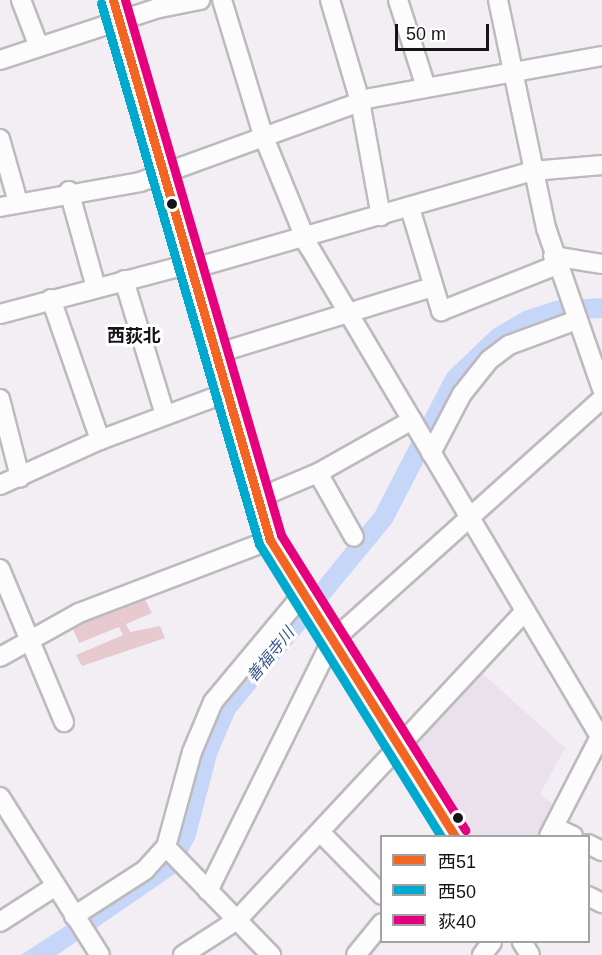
<!DOCTYPE html>
<html>
<head>
<meta charset="utf-8">
<style>
	body { margin:0 }
	#map { position:relative; width:602px; height:955px; overflow:hidden; background:#f2eef4; font-family:Helvetica,"Noto Sans JP",sans-serif }
	div>[style] { position:absolute }
	.built>* { inset:0; background:#eae1ed }
	.green>* { inset:0; background:#e7cad0 }
	.water>* { inset:0; background:#c6d6f8 }
	.roads { filter:drop-shadow(2px 0 #bdbabe) drop-shadow(-2px 0 #bdbabe) drop-shadow(0 2px #bdbabe) drop-shadow(0 -2px #bdbabe) }
	.minor>* { height:18px; margin:-9px; padding:0 9px; transform-origin:9px; border-radius:9px; background:#fdfcfd }
	.bus-1>* { height:9px; margin:-4.5px; padding:0 4.5px; transform-origin:4.5px; border-radius:4.5px; background:#f26522 }
	.bus-2>* { height:9px; margin:-4.5px; padding:0 4.5px; transform-origin:4.5px; border-radius:4.5px; background:#00a9ce }
	.bus-3>* { height:9px; margin:-4.5px; padding:0 4.5px; transform-origin:4.5px; border-radius:4.5px; background:#e5007d }
	.dots>* { width:16px; height:16px; translate:-50% -50%; box-sizing:border-box; border:3px solid #fff; border-radius:50% }
	span { translate:-50% -50%; white-space:nowrap; text-align:center; line-height:1.15; -webkit-text-stroke:6px #fff; paint-order:stroke }
	.water-label { font-size:16px; color:#3a5590; font-style:italic }
	.quarter-label { font-size:18px; color:#171418; font-weight:700 }
	.legend { position:absolute; left:380px; top:835px; width:210px; height:108px; box-sizing:border-box; background:#fff; border:2px solid #a2a1a3; margin:0; padding:8px 10px; list-style:none; font-size:18px; color:#171418 }
	.legend li { display:flex; align-items:center; gap:12px; height:30px }
	.legend b { width:30px; border:2px solid #a2a1a3 }
	.scale { position:absolute; left:395px; top:24px; width:94px; height:27px; box-sizing:border-box; border:3px solid #171418; border-top:0; padding-left:8px; font-size:18px; line-height:21px; white-space:nowrap; color:#171418; -webkit-text-stroke:4px #fff; paint-order:stroke }
</style>
</head>
<body>
<div id="map">
	<div class="built">
		<div style="clip-path:polygon(480px 671px,565px 748px,540px 794px,559px 809px,545px 836px,469px 836px,413px 750px,416px 739px)"></div>
	</div>
	<div class="green">
		<div style="clip-path:polygon(144px 597px,152px 613px,126px 624px,130px 632px,160px 626px,165px 638px,82px 666px,76px 655px,123px 635px,119px 627px,79px 643px,71px 625px)"></div>
	</div>
	<div class="water">
		<div style="clip-path:polygon(602px 298px,602px 318px,560px 320px,465px 382px,392px 523px,235px 713px,217px 755px,195px 839px,176px 873px,57px 955px,21px 955px,145px 874px,220px 704px,375px 512px,447px 373px,493px 329px,524px 311px,555px 301px)"></div>
	</div>
	<div class="roads">
		<div class="minor">
			<div style="left:21px;top:0;width:50px;rotate:69deg"></div>
			<div style="left:113px;top:0;width:562px;rotate:73.79deg"></div>
			<div style="left:270px;top:540px;width:349px;rotate:58deg"></div>
			<div style="left:222px;top:0;width:141px;rotate:73.1deg"></div>
			<div style="left:263px;top:135px;width:119px;rotate:67.8deg"></div>
			<div style="left:308px;top:245px;width:576px;rotate:59.29deg"></div>
			<div style="left:330px;top:0;width:105px;rotate:73.5deg"></div>
			<div style="left:360px;top:101px;width:117px;rotate:79.7deg"></div>
			<div style="left:398px;top:0;width:91px;rotate:72.2deg"></div>
			<div style="left:498px;top:0;width:233px;rotate:78.1deg"></div>
			<div style="left:546px;top:228px;width:170px;rotate:70.8deg"></div>
			<div style="left:0;top:60px;width:163px;rotate:-18.2deg"></div>
			<div style="left:155px;top:9px;width:46px;rotate:-11.3deg"></div>
			<div style="left:0;top:139px;width:66px;rotate:74.1deg"></div>
			<div style="left:69px;top:191px;width:101px;rotate:74.4deg"></div>
			<div style="left:0;top:207px;width:142px;rotate:-10.1deg"></div>
			<div style="left:140px;top:182px;width:246px;rotate:-20deg"></div>
			<div style="left:371px;top:98px;width:235px;rotate:-10.3deg"></div>
			<div style="left:410px;top:208px;width:108px;rotate:73.2deg"></div>
			<div style="left:441px;top:311px;width:125px;rotate:-21.6deg"></div>
			<div style="left:553px;top:256px;width:50px;rotate:9.3deg"></div>
			<div style="left:191px;top:269px;width:356px;rotate:-16deg"></div>
			<div style="left:533px;top:171px;width:69px;rotate:-5deg"></div>
			<div style="left:124px;top:280px;width:141px;rotate:73.1deg"></div>
			<div style="left:51px;top:299px;width:149px;rotate:70.8deg"></div>
			<div style="left:0;top:314px;width:196px;rotate:-14.8deg"></div>
			<div style="left:215px;top:354px;width:228px;rotate:-17.1deg"></div>
			<div style="left:0;top:399px;width:81px;rotate:75.6deg"></div>
			<div style="left:431px;top:453px;width:67px;rotate:-62.3deg"></div>
			<div style="left:462px;top:394px;width:43px;rotate:-51.5deg"></div>
			<div style="left:489px;top:360px;width:25px;rotate:-37deg"></div>
			<div style="left:509px;top:345px;width:72px;rotate:-20.2deg"></div>
			<div style="left:318px;top:473px;width:73px;rotate:60.6deg"></div>
			<div style="left:0;top:485px;width:110px;rotate:-24.2deg"></div>
			<div style="left:100px;top:440px;width:134px;rotate:-20.5deg"></div>
			<div style="left:256px;top:499px;width:67px;rotate:-22.8deg"></div>
			<div style="left:318px;top:473px;width:108px;rotate:-29.4deg"></div>
			<div style="left:0;top:569px;width:166px;rotate:67.3deg"></div>
			<div style="left:0;top:657px;width:90px;rotate:-29.1deg"></div>
			<div style="left:79px;top:613px;width:204px;rotate:-20.9deg"></div>
			<div style="left:0;top:797px;width:187px;rotate:57.7deg"></div>
			<div style="left:554px;top:827px;width:21px;rotate:25deg"></div>
			<div style="left:321px;top:833px;width:87px;rotate:45.5deg"></div>
			<div style="left:549px;top:836px;width:116px;rotate:-62.8deg"></div>
			<div style="left:588px;top:844px;width:16px;rotate:27deg"></div>
			<div style="left:166px;top:847px;width:151px;rotate:45.8deg"></div>
			<div style="left:208px;top:891px;width:278px;rotate:-63.7deg"></div>
			<div style="left:331px;top:642px;width:364px;rotate:-41.9deg"></div>
			<div style="left:588px;top:896px;width:16px;rotate:27deg"></div>
			<div style="left:74px;top:916px;width:85px;rotate:-32.9deg"></div>
			<div style="left:145px;top:870px;width:31px;rotate:-48deg"></div>
			<div style="left:166px;top:847px;width:98px;rotate:-74.7deg"></div>
			<div style="left:192px;top:752px;width:54px;rotate:-67.2deg"></div>
			<div style="left:213px;top:702px;width:139px;rotate:-50.2deg"></div>
			<div style="left:0;top:922px;width:64px;rotate:-32.9deg"></div>
			<div style="left:522px;top:942px;width:15px;rotate:58deg"></div>
			<div style="left:183px;top:955px;width:64px;rotate:-32.9deg"></div>
			<div style="left:237px;top:920px;width:421px;rotate:-47deg"></div>
			<div style="left:356px;top:955px;width:41px;rotate:-50.9deg"></div>
			<div style="left:482px;top:955px;width:16px;rotate:-52deg"></div>
		</div>
	</div>
	<div class="bus-1">
		<div style="left:113px;top:0;width:562px;rotate:73.79deg"></div>
		<div style="left:270px;top:540px;width:349px;rotate:58deg"></div>
	</div>
	<div class="bus-2">
		<div style="left:101px;top:3px;width:564px;rotate:73.72deg"></div>
		<div style="left:259px;top:544px;width:344px;rotate:58.1deg"></div>
	</div>
	<div class="bus-3">
		<div style="left:125px;top:0;width:557px;rotate:73.74deg"></div>
		<div style="left:281px;top:535px;width:348px;rotate:58deg"></div>
	</div>
	<div class="dots">
		<div style="left:172px;top:204px;background:#171418"></div>
		<div style="left:458px;top:818px;background:#171418"></div>
	</div>
	<div class="water-label">
		<span style="left:271px;top:655px;rotate:-51deg">善福寺川</span>
	</div>
	<div class="quarter-label">
		<span style="left:134px;top:336px">西荻北</span>
	</div>
	<ul class="legend">
	<li><b style="height:8px;background:#f26522"></b>西51</li>
	<li><b style="height:8px;background:#00a9ce"></b>西50</li>
	<li><b style="height:8px;background:#e5007d"></b>荻40</li>
	</ul>
	<div class="scale">50 m</div>
</div>
</body>
</html>
